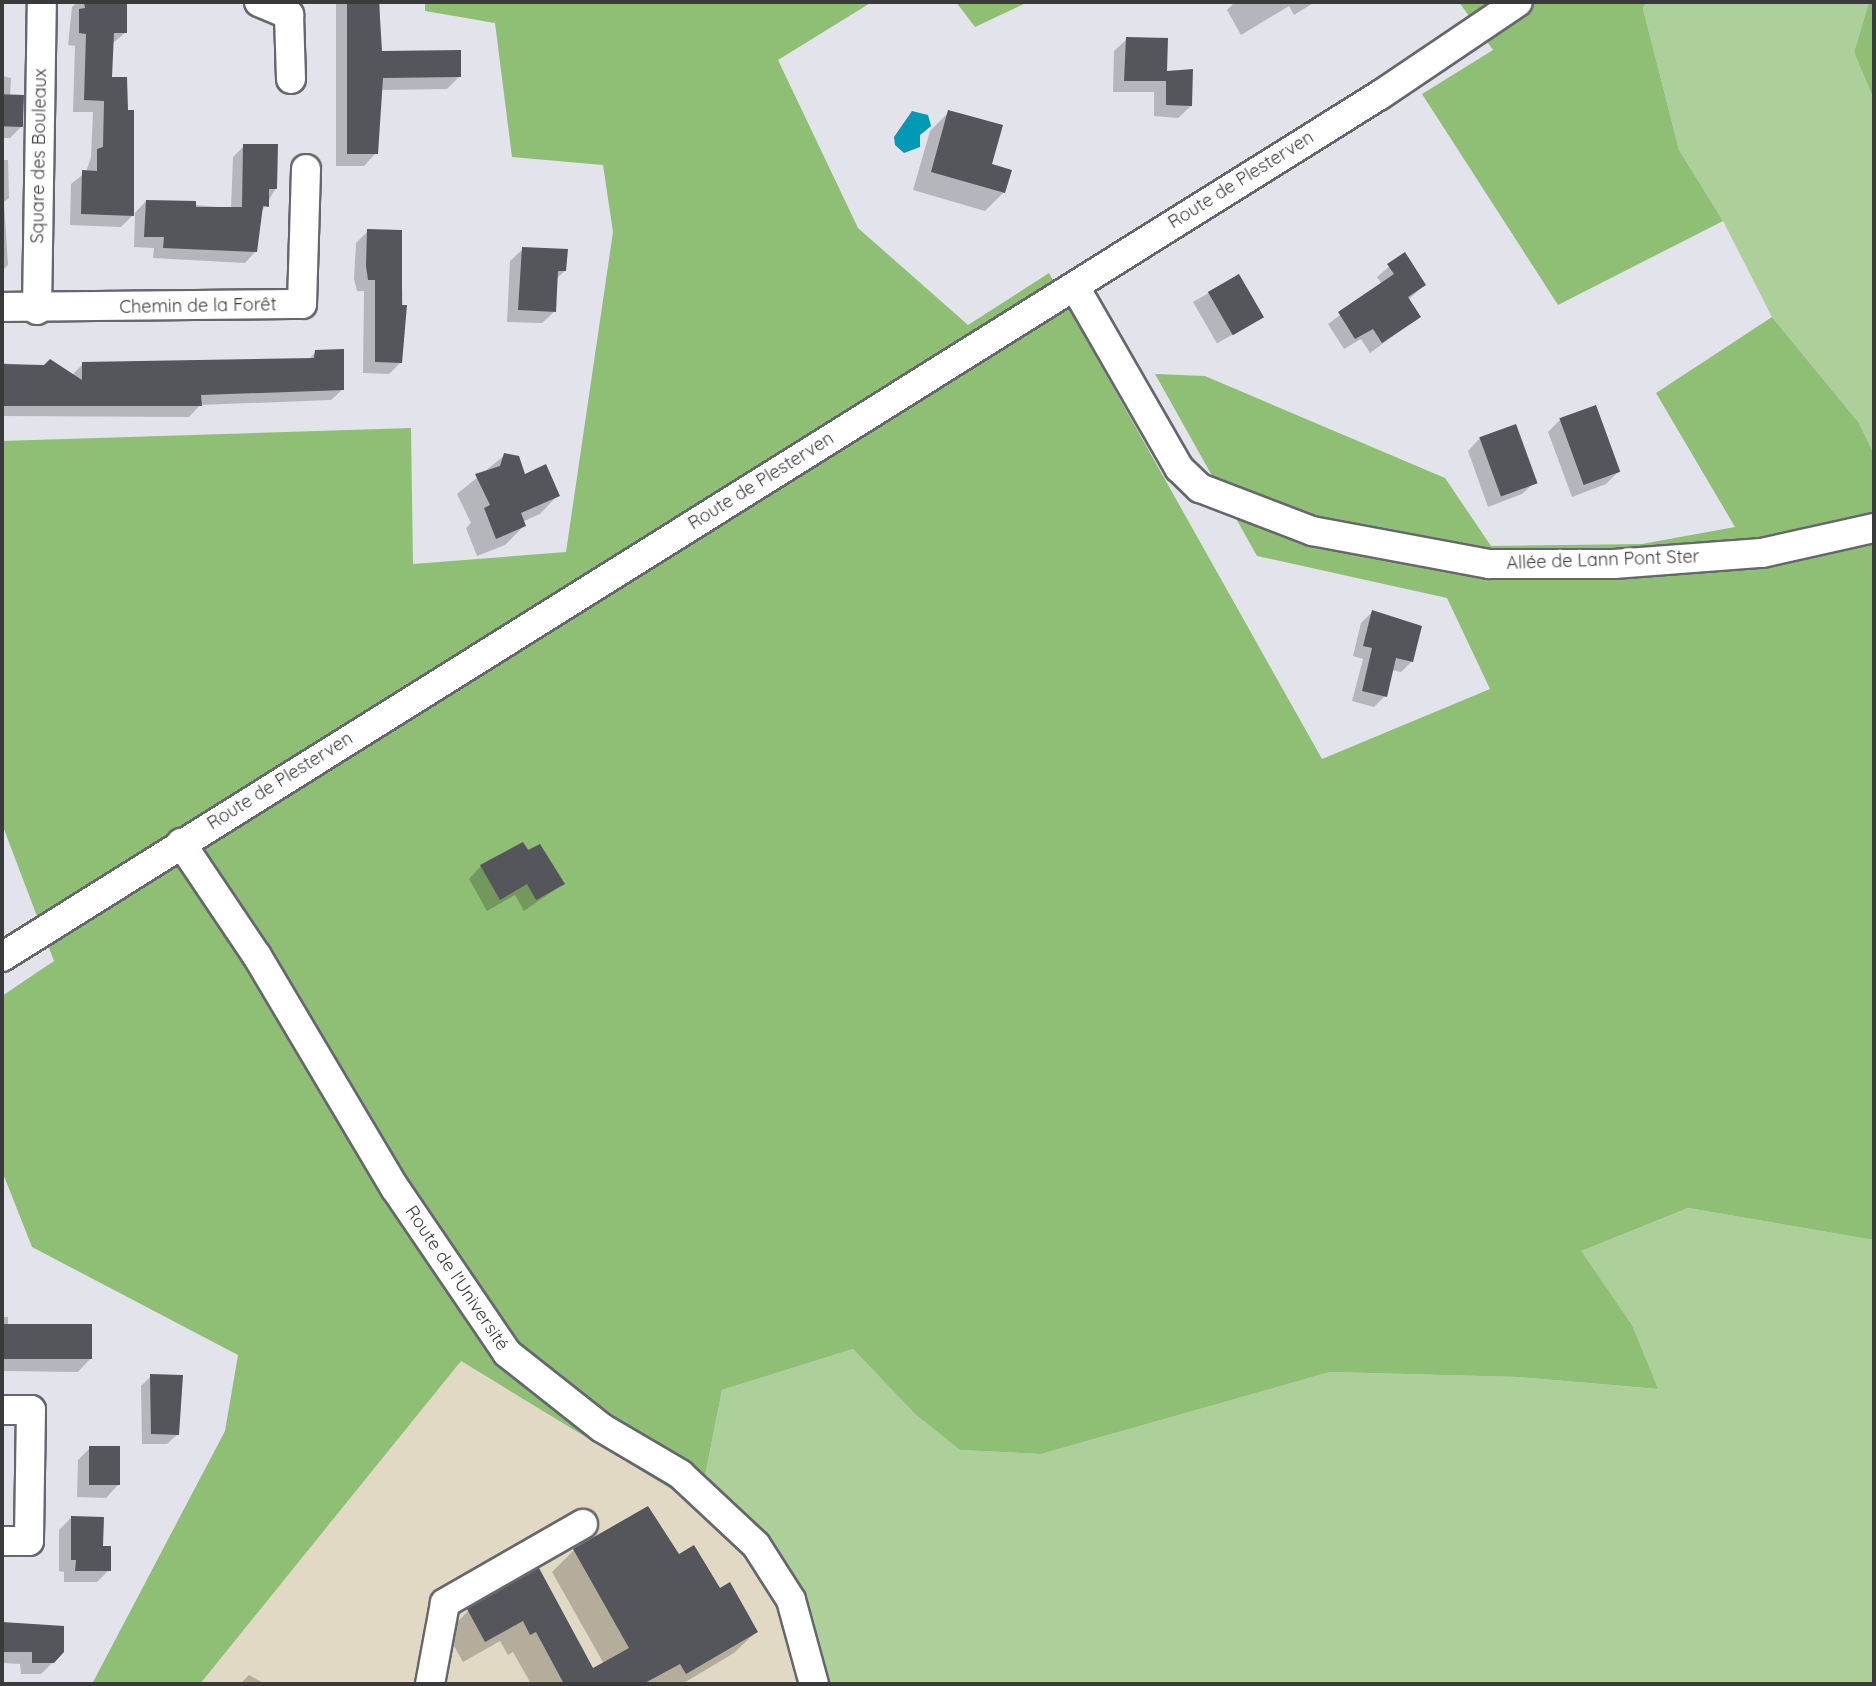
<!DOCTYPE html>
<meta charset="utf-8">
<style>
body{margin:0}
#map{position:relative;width:1876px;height:1686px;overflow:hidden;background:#e3e3eb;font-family:Quicksand,sans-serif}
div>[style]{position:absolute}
.education>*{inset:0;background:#e2d9c4}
.green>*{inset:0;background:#add09b}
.forest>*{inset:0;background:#8fbf75}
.water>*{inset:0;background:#0198b6}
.shadow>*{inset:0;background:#0003;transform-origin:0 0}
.building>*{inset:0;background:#55555c;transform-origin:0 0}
.roads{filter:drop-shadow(2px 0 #66666d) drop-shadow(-2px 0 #66666d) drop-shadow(0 2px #66666d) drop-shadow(0 -2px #66666d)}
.street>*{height:28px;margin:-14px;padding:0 14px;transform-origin:14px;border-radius:14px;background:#fff}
span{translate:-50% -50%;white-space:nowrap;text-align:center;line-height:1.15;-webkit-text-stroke:7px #fff;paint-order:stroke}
.street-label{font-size:18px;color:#3a3a3d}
.frame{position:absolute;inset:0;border:4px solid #3a3a3d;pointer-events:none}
</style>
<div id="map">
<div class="education">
<i style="clip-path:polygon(461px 1361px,699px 1506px,747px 1553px,782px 1609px,800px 1684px,200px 1684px)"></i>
</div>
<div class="green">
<i style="clip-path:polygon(1646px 2px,1869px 2px,1854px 52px,1874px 100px,1874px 454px,1859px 423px,1772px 317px,1723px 221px,1679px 150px,1643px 9px)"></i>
<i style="clip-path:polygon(1688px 1208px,1874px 1240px,1872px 1684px,800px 1684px,782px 1609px,747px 1553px,699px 1506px,722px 1390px,853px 1349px,916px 1415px,960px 1450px,1041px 1454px,1330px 1372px,1518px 1377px,1657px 1389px,1632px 1325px,1580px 1251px)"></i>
</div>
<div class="forest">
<i style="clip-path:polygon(425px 2px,872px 2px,778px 60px,858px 228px,968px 325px,1049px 273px,1322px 759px,1490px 689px,1447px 598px,1257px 556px,1155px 374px,1205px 376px,1445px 478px,1491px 546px,1642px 544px,1735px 527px,1656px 393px,1772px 317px,1859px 423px,1874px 454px,1874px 1240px,1688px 1208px,1581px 1251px,1632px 1325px,1658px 1389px,1518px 1377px,1330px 1372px,1041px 1454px,960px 1450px,916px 1415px,853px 1349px,722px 1390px,699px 1506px,461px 1361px,200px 1684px,92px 1684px,225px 1431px,238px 1355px,32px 1247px,2px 1171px,2px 996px,54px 961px,2px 824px,2px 441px,411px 428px,413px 564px,566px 552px,613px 232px,603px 165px,512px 157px,495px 23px,425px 11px)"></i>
<i style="clip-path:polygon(956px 2px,1028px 2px,975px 27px)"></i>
<i style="clip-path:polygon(1459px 2px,1646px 2px,1643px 9px,1679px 150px,1723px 221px,1558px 305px,1422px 94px,1493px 50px)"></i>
<i style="clip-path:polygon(1869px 2px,1874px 2px,1874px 100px,1854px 52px)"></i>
</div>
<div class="water">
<i style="clip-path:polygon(912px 111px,928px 115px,931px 126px,920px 135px,920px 147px,904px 153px,895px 145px,894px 137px)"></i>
</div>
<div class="shadow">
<i style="clip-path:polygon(78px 2px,112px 2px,126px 32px,112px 44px,110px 79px,133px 215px,146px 201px,231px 208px,233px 157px,244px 146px,276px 188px,261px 213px,256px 251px,245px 263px,153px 258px,154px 248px,134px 247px,135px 213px,121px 227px,70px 225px,71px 184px,86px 172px,91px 157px,93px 112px,73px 112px,75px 46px,68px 45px,72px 7px)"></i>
<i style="clip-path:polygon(331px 2px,380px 2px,380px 53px,460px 76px,447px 89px,380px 90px,376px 153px,364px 166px,336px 166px,336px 4px)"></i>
<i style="clip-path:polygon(1235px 2px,1315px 2px,1294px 15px,1289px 6px,1241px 35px,1227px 10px)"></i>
<i style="clip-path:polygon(1127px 39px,1165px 73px,1191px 106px,1178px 118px,1154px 116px,1154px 92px,1113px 92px,1114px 51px)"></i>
<i style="clip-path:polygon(2px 76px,11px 78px,10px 97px,22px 126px,10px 138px,2px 138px)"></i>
<i style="clip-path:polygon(949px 112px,990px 165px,1004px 192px,985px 211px,913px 190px,930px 131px)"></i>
<i style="clip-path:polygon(2px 160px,8px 160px,9px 198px,4px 202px,8px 265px,2px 271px)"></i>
<i style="clip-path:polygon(368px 231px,400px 232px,404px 341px,401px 362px,389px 374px,363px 373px,364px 291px,357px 291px,354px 279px,356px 243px)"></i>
<i style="clip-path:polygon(523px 249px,565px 271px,556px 279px,555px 311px,542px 323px,507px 322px,510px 261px)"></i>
<i style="clip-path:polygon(1404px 254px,1424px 285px,1408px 300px,1419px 317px,1370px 353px,1361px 339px,1344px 349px,1328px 324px,1382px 284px,1377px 277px)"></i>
<i style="left:1238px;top:276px;width:48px;height:52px;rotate:60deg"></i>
<i style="clip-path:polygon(316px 352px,343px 389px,331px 400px,200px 405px,189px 417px,2px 416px,2px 363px,44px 367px,72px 375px,83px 364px,308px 360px)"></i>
<i style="clip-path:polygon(1560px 420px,1618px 472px,1606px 484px,1572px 497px,1548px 432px)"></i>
<i style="clip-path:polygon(1480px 438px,1535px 482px,1522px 494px,1488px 507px,1468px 451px)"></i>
<i style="clip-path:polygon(505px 455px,524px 476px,558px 495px,540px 514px,522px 522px,524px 526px,505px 545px,477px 556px,466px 528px,471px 523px,457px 494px)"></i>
<i style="clip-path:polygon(1372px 612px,1412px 661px,1401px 672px,1392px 670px,1385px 696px,1374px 707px,1352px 701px,1363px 659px,1353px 656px,1361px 623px)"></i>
<i style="clip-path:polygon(523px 844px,563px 884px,524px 911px,515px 895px,487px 911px,469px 879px,481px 866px)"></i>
<i style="clip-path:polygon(2px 1317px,8px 1317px,8px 1326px,90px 1359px,78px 1372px,2px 1371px)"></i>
<i style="clip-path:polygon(151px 1376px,178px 1434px,167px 1444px,142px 1444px,141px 1386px)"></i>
<i style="clip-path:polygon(90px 1448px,118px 1485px,106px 1498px,77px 1497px,78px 1460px)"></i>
<i style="clip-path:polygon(71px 1518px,101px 1548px,109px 1570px,97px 1582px,64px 1582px,64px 1572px,59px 1571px,59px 1530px)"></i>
<i style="clip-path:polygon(574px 1550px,679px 1557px,720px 1590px,756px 1632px,734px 1653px,682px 1684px,531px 1684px,513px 1652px,508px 1655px,500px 1641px,463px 1662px,447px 1633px,468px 1611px,538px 1571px,592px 1671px,604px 1664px,552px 1572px)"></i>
<i style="clip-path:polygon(2px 1624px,62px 1627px,53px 1662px,41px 1674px,21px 1674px,20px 1664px,2px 1663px)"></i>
<i style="clip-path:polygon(249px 1675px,265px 1684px,240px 1684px)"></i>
</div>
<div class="building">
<i style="clip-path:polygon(84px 2px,127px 2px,127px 33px,114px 33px,112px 77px,127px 77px,128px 110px,134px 110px,134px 216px,81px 214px,82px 170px,97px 171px,97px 149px,103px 147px,104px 101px,84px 100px,86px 34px,79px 33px,79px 9px,85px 8px)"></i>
<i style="clip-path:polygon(347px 2px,379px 2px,382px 51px,461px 50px,461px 77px,383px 78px,378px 154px,347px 154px)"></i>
<i style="clip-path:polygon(1126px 37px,1168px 38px,1167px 71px,1193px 69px,1192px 106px,1166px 105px,1166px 81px,1124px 81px)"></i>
<i style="left:24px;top:95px;width:32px;height:22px;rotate:92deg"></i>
<i style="clip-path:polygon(948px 110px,1003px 125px,992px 164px,1012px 170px,1005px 193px,931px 172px)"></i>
<i style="clip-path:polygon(243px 144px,278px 144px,277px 189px,269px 189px,269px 207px,263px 206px,257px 252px,163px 248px,164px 237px,144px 237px,146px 200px,196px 201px,196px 207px,242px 207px)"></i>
<i style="clip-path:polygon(367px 229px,402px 230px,402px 305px,407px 305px,402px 363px,375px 362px,375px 280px,368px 280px,366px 266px)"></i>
<i style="clip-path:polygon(522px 247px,568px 249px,566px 271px,558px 271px,556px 312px,518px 310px)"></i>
<i style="clip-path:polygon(1405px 252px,1426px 285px,1408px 297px,1421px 317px,1382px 343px,1373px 329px,1355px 339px,1338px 312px,1394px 274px,1387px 264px)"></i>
<i style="left:1239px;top:274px;width:50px;height:36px;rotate:60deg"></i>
<i style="clip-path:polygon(344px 349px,344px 390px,201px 395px,202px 406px,2px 406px,2px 364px,44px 365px,50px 359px,82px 380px,82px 362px,314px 358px,315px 350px)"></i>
<i style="left:1596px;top:405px;width:71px;height:39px;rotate:70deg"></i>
<i style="left:1516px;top:424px;width:63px;height:39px;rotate:70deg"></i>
<i style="clip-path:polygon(504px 453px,519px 456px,525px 474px,546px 464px,560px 496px,521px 513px,526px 526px,496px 539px,484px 508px,490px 505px,475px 474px,500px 466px)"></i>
<i style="clip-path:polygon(1372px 610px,1422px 626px,1413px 662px,1396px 658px,1387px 697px,1362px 691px,1372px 648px,1363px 646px)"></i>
<i style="clip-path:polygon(523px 842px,528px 850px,540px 844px,565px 884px,536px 900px,527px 884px,500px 900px,480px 865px)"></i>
<i style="left:2px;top:1324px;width:90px;height:35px"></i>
<i style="clip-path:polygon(150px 1374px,183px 1375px,179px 1435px,151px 1434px)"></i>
<i style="left:89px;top:1446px;width:31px;height:39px"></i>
<i style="clip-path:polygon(648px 1506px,679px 1554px,694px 1545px,720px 1588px,730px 1582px,758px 1632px,686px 1674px,680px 1664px,643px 1684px,564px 1684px,536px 1632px,530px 1635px,523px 1621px,485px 1642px,467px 1609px,539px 1568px,593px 1668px,629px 1648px,573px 1549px)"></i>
<i style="clip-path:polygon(71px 1516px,104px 1517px,103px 1546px,111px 1546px,111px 1571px,75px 1571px,76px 1560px,71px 1560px)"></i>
<i style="clip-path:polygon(2px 1622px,64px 1626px,64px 1652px,54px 1663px,32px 1663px,32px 1652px,2px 1652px)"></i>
</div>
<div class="roads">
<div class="street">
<i style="left:259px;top:2px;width:33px;rotate:23deg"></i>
<i style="left:289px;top:15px;width:64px;rotate:88.2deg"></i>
<i style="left:1075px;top:287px;width:209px;rotate:60.1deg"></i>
<i style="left:1179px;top:468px;width:29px;rotate:44deg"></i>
<i style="left:1200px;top:488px;width:120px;rotate:21deg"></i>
<i style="left:1312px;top:531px;width:180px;rotate:10.6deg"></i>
<i style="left:1489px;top:564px;width:125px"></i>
<i style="left:1614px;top:564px;width:148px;rotate:-4.3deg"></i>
<i style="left:1762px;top:553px;width:115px;rotate:-12.6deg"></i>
<i style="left:2px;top:307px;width:300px;rotate:-0.6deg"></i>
<i style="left:302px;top:304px;width:135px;rotate:-88.3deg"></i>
<i style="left:37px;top:310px;width:308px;rotate:-89.1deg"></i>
<i style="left:181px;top:843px;width:136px;rotate:56.1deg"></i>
<i style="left:257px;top:956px;width:270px;rotate:59.3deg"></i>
<i style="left:395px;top:1188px;width:199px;rotate:55.8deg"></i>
<i style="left:507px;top:1353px;width:121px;rotate:38.3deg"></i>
<i style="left:602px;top:1428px;width:91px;rotate:30.5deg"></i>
<i style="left:680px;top:1474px;width:104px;rotate:43.1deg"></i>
<i style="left:756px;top:1545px;width:65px;rotate:57.5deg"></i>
<i style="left:791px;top:1600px;width:87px;rotate:74.7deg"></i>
<i style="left:2px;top:957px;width:1625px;rotate:-32.03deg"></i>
<i style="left:1380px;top:95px;width:166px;rotate:-34deg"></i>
<i style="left:2px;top:1410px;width:29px"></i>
<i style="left:31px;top:1410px;width:131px;rotate:90.9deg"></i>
<i style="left:29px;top:1541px;width:27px;rotate:180deg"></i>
<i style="left:430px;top:1684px;width:82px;rotate:-79.5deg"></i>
<i style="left:445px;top:1603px;width:159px;rotate:-29.8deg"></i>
</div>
</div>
<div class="street-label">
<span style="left:39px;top:156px;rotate:-89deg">Square des Bouleaux</span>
<span style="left:1241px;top:180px;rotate:-32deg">Route de Plesterven</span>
<span style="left:198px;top:306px;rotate:-1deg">Chemin de la Forêt</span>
<span style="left:761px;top:481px;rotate:-32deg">Route de Plesterven</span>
<span style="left:1603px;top:560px;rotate:-2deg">Allée de Lann Pont Ster</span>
<span style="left:280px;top:781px;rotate:-32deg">Route de Plesterven</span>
<span style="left:457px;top:1278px;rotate:56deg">Route de l'Université</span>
</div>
<div class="frame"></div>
</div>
